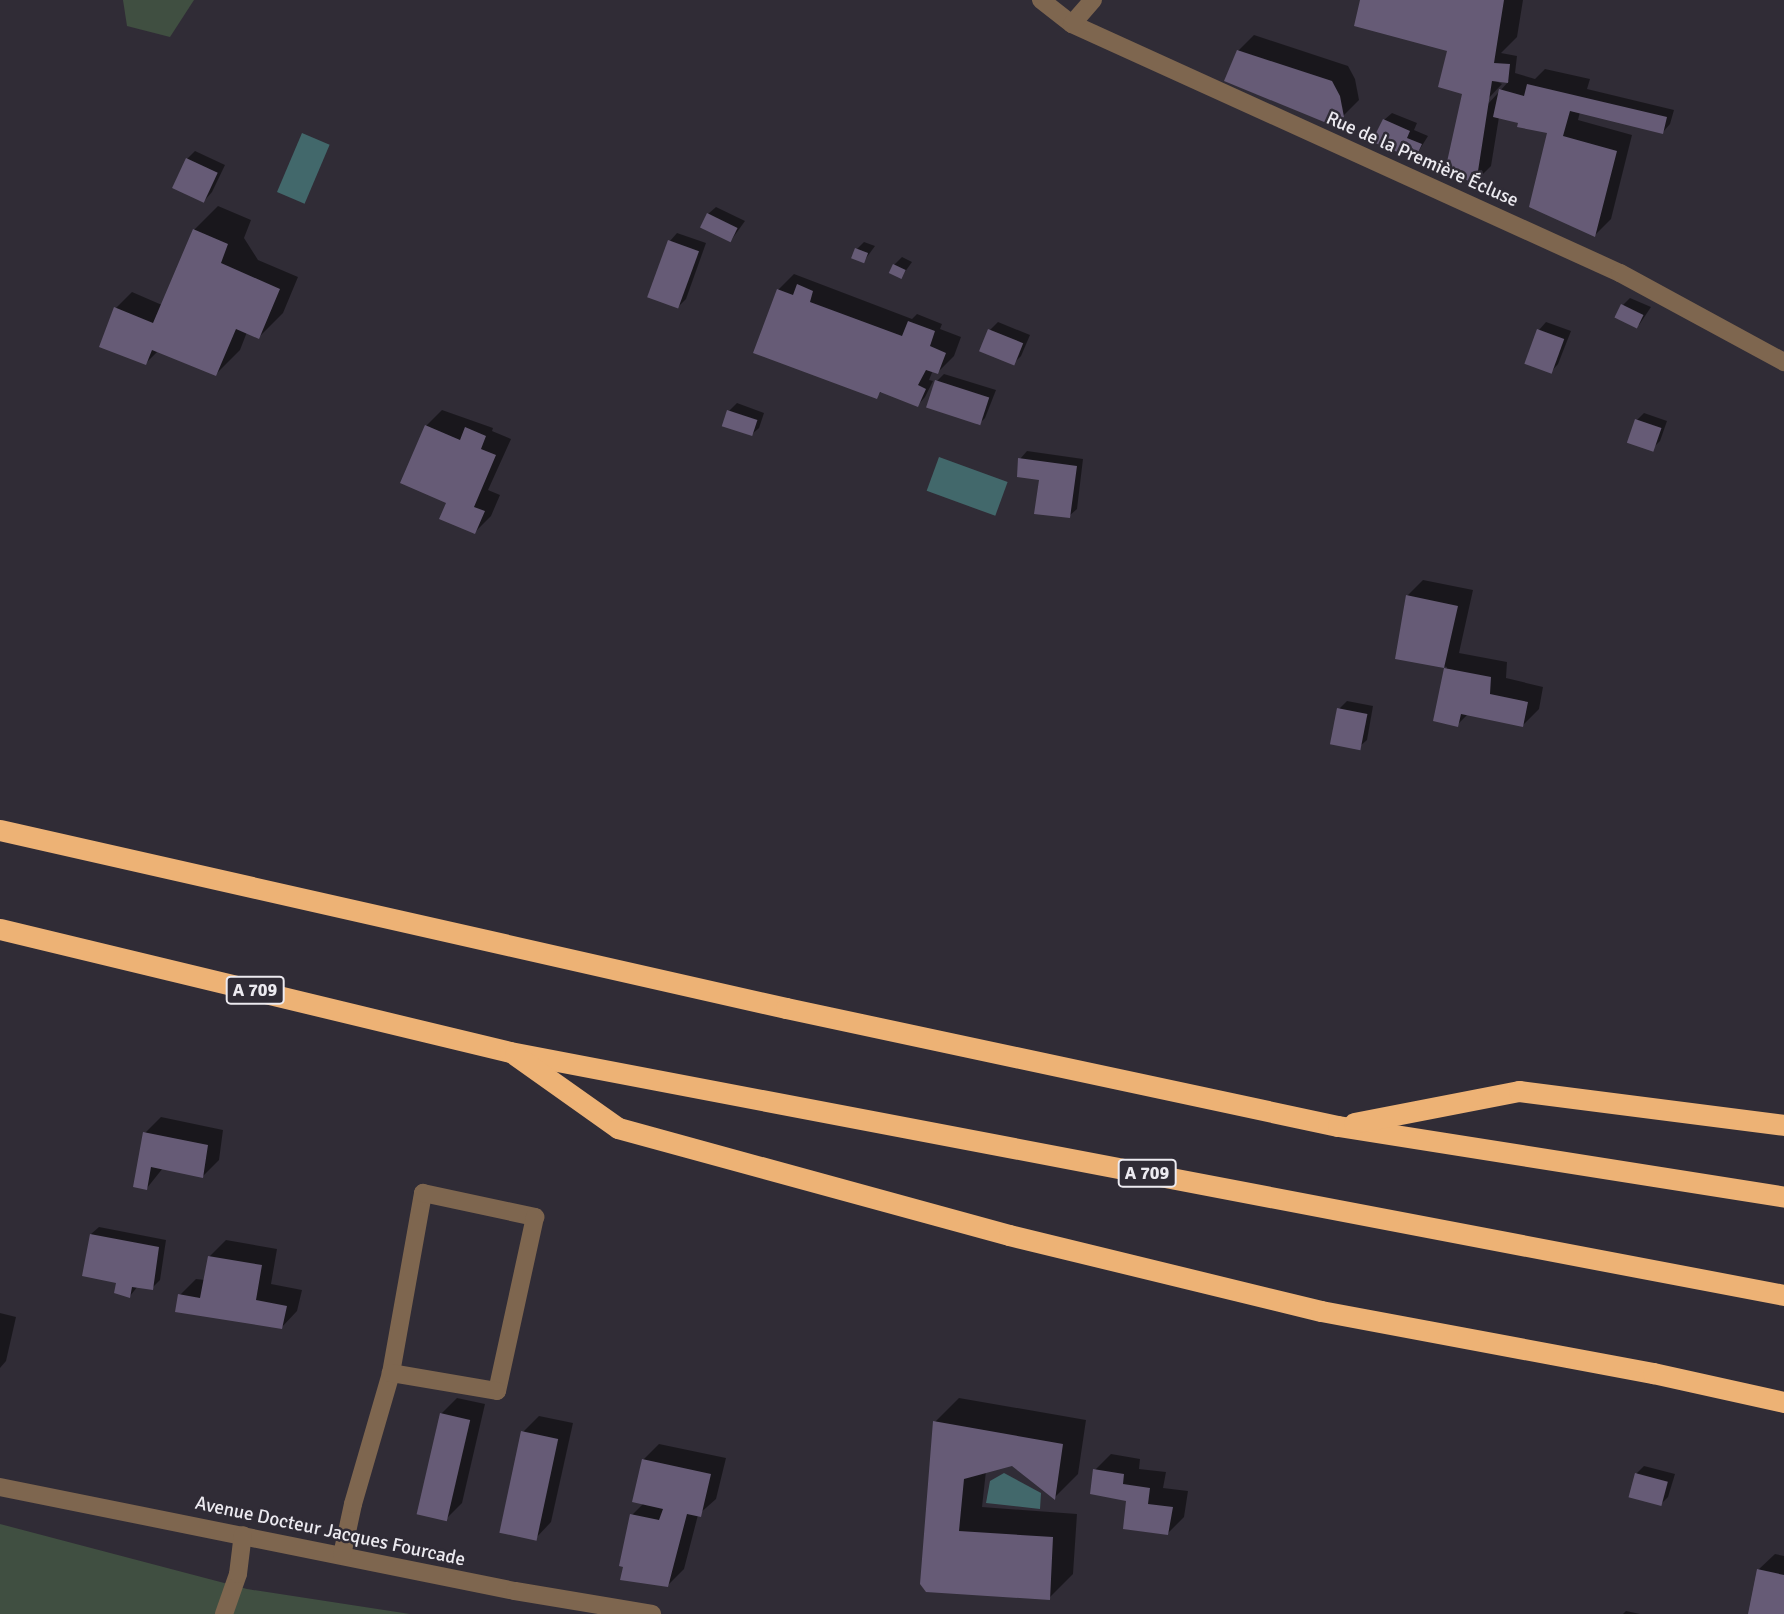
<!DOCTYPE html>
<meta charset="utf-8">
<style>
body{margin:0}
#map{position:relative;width:1784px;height:1614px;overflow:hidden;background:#302c36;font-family:Signika,sans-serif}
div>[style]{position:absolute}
.green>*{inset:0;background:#404f41}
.water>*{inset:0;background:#42686b;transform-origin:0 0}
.shadow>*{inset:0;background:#0007}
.building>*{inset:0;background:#665b76;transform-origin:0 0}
.minor>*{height:18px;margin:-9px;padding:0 9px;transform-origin:9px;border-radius:9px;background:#7e664f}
.highway>*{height:21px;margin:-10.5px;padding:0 10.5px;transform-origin:10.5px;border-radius:10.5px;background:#edb275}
span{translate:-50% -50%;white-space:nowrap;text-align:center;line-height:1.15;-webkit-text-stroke:5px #302c36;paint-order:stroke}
.shield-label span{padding:2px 5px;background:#302c36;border:2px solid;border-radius:5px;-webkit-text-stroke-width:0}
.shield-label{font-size:18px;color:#eceaf0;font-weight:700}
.street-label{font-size:19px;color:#eceaf0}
</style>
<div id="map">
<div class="green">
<i style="clip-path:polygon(123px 0,194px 0,170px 37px,127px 26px)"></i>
<i style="clip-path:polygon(0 1524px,247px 1589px,410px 1614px,0 1614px)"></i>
</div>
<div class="water">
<i style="left:302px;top:133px;width:30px;height:64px;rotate:23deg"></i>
<i style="left:939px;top:457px;width:73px;height:36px;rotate:20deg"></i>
<i style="clip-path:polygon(1004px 1473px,1041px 1493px,1040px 1509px,986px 1503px,990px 1481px)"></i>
</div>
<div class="shadow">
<i style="clip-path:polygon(evenodd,1362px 0,1523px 0,1517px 37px,1501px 53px,1517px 56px,1515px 73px,1535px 79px,1545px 69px,1590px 79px,1587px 89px,1674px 110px,1670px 124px,1663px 132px,1580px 112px,1578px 120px,1632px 135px,1611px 219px,1595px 235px,1549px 132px,1499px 117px,1491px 166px,1475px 182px,1463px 94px,1449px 52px,1362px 0,1494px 80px,1509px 81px,1487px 105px,1487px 100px,1502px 84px,1494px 80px)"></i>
<i style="clip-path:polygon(1254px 35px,1348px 66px,1355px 79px,1359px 100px,1343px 116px,1238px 51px)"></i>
<i style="clip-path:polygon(1392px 113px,1417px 123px,1414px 130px,1428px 136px,1415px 157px,1384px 120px)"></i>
<i style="clip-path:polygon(195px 151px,225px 165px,212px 192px,205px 200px,187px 159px)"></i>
<i style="clip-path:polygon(218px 206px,251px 220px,244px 238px,258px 260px,298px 277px,283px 313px,259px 337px,247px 332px,240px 350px,216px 374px,158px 351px,146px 363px,101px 346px,116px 308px,132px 292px,162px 305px,194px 230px)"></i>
<i style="clip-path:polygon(716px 207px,745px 221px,732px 239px,708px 214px)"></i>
<i style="clip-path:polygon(677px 233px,706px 243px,686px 299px,678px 307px,670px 241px)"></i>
<i style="clip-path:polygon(864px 242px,875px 246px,864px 261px,857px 249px)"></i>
<i style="clip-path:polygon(902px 257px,912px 262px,902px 276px,894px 265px)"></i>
<i style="clip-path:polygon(794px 274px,912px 319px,917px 314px,942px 324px,940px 329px,961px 337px,954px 356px,938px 372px,933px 370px,929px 380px,933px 381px,925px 397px,918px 405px,882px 391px,877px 396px,778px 290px)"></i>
<i style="clip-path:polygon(1630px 298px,1651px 307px,1639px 325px,1623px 305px)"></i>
<i style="clip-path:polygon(998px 322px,1030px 335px,1021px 356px,1013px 364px,981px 350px,990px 330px)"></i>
<i style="clip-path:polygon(1546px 322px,1571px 331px,1558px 364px,1551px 372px,1539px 330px)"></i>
<i style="clip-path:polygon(944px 374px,996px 390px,985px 418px,978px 425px,937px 381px)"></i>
<i style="clip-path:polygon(737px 403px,764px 413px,759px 428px,751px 435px,729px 411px)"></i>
<i style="clip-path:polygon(442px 410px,493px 428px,492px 431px,511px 439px,488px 490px,500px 495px,491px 516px,475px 532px,449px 502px,426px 426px)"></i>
<i style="clip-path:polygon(1644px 413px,1667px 421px,1660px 441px,1652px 449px,1637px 420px)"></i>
<i style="clip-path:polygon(1027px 451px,1083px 459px,1077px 509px,1069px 516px,1040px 479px,1020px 459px)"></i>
<i style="clip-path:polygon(1423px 580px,1473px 590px,1459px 653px,1507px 662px,1506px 678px,1543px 687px,1539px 709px,1523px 725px,1468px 714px,1457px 725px,1435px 720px,1447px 667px,1397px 657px,1407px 596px)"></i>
<i style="clip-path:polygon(1347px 701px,1373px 706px,1367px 740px,1359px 747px,1339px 709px)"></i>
<i style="clip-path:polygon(161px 1117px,223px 1130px,219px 1160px,203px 1176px,163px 1168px,147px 1188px,145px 1133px)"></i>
<i style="clip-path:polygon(99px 1227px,166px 1240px,160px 1280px,152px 1288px,138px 1286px,130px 1296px,118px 1281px,91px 1234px)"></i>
<i style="clip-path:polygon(226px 1240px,277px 1249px,271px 1284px,302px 1290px,297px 1311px,281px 1328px,180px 1295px,196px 1279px,205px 1280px,210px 1256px)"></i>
<i style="clip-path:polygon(0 1313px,16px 1317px,6px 1361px,0 1368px)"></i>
<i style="clip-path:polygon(457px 1398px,485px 1404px,462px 1503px,446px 1519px,441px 1414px)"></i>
<i style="clip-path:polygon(959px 1398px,1086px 1420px,1078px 1474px,1054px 1498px,1013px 1464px,986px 1471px,982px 1507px,1077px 1514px,1073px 1574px,1049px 1598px,927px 1591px,935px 1422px)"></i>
<i style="clip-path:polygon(539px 1416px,573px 1423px,551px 1522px,535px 1539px,523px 1432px)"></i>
<i style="clip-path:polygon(659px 1444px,726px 1458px,716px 1499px,698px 1515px,684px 1569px,668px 1585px,632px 1515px,644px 1503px,643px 1460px)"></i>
<i style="clip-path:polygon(1111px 1454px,1140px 1459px,1139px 1469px,1166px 1472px,1163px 1488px,1188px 1491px,1184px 1517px,1168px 1533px,1095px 1470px)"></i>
<i style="clip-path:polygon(1644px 1466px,1675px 1474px,1668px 1497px,1660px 1505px,1631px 1496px,1637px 1473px)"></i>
<i style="clip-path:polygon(1775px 1554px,1784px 1556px,1784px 1614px,1750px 1614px,1758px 1570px)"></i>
<i style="clip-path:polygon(1626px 1611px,1640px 1614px,1623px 1614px)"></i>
</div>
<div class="building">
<i style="clip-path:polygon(1360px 0,1504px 0,1494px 63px,1510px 64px,1508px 83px,1492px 81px,1476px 184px,1445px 171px,1462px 94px,1438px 87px,1447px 51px,1354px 26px)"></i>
<i style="clip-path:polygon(1237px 50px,1332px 81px,1340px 96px,1344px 117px,1329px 124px,1224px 81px)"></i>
<i style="clip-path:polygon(1527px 84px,1667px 117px,1663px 134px,1570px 111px,1563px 136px,1617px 151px,1595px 237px,1529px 207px,1547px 133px,1517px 127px,1518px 123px,1493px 117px,1499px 89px,1524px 96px)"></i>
<i style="clip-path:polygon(1383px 119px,1410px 131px,1407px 138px,1422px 144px,1415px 159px,1375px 143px,1375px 135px)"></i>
<i style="left:186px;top:158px;width:35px;height:33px;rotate:25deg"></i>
<i style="left:707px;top:213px;width:34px;height:16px;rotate:26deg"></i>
<i style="clip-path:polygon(193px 229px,228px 244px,221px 263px,280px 289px,259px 339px,236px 329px,216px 376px,152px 350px,146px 365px,99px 347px,114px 307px,153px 323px)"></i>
<i style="left:668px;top:240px;width:33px;height:61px;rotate:20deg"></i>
<i style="left:855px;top:248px;width:14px;height:11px;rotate:21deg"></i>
<i style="left:893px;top:264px;width:14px;height:10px;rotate:25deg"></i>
<i style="clip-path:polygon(797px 284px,813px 291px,810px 302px,902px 336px,908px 321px,935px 331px,930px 346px,946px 353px,938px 374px,926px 370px,918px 385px,926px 389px,918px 407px,880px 392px,877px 399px,753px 353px,777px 289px,793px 295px)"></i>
<i style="left:1621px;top:304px;width:25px;height:15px;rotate:26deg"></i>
<i style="left:988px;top:329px;width:38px;height:24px;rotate:22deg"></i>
<i style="left:1537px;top:329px;width:29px;height:37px;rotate:20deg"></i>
<i style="left:935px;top:380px;width:57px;height:29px;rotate:18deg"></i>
<i style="left:727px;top:410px;width:32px;height:17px;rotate:18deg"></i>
<i style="left:1635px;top:419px;width:28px;height:25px;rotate:19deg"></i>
<i style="clip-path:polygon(425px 425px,460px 440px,465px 427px,486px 436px,481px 449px,496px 455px,474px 507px,485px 511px,475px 534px,439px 519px,446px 503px,400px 483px)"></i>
<i style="clip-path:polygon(1018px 458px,1077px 466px,1070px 518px,1034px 514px,1039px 480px,1017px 477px)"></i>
<i style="clip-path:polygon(1406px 595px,1458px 606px,1444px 668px,1491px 677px,1490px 694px,1528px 702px,1523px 727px,1461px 714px,1458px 727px,1433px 721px,1444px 668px,1395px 659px)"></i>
<i style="left:1337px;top:708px;width:31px;height:37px;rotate:11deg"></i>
<i style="clip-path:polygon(143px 1132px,208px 1145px,203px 1178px,151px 1167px,147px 1190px,133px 1187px)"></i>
<i style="clip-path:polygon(90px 1234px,159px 1247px,153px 1290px,132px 1287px,130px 1298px,114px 1293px,116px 1283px,82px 1276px)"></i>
<i style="clip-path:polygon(208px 1256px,262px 1265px,256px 1300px,287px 1306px,282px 1329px,175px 1312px,178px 1294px,200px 1298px)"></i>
<i style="left:440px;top:1413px;width:31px;height:104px;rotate:13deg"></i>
<i style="clip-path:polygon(933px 1421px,1063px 1444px,1055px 1500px,1012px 1466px,964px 1479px,959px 1531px,1053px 1537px,1050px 1600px,926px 1592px,920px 1584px)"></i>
<i style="left:521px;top:1431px;width:38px;height:104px;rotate:12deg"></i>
<i style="clip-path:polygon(642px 1459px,711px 1474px,701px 1517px,687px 1514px,668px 1587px,620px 1580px,623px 1567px,619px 1566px,630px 1514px,659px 1520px,663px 1509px,632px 1502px)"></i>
<i style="clip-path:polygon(1093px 1469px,1124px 1474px,1123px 1484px,1150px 1488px,1148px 1504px,1173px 1507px,1168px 1535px,1123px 1529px,1126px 1501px,1090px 1494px)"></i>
<i style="left:1635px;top:1473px;width:34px;height:25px;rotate:15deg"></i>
<i style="clip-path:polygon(1757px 1569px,1784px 1575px,1784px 1614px,1748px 1614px)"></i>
</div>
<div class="minor">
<i style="left:1041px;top:0;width:39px;rotate:38deg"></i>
<i style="left:1072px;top:24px;width:602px;rotate:24.44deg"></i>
<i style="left:1620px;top:273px;width:187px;rotate:28.5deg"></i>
<i style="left:1072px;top:24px;width:32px;rotate:-49deg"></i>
<i style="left:0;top:1487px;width:525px;rotate:11.42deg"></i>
<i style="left:515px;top:1591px;width:139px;rotate:9.5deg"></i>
<i style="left:342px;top:1555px;width:52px;rotate:-77.8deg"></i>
<i style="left:353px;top:1504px;width:136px;rotate:-73.8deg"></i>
<i style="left:391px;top:1373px;width:183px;rotate:-79.9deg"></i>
<i style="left:423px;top:1193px;width:115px;rotate:12.1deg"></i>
<i style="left:535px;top:1217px;width:178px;rotate:102.3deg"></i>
<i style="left:497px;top:1391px;width:108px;rotate:-170.4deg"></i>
<i style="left:224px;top:1614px;width:42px;rotate:-70.7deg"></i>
<i style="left:238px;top:1574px;width:39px;rotate:-83deg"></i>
</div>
<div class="highway">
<i style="left:0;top:830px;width:806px;rotate:12.76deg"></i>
<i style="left:786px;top:1008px;width:564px;rotate:12.07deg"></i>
<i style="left:1338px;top:1126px;width:452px;rotate:9deg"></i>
<i style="left:0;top:929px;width:525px;rotate:13.56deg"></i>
<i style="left:510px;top:1052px;width:1297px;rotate:10.8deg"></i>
<i style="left:515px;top:1055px;width:126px;rotate:35.3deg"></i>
<i style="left:618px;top:1128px;width:405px;rotate:15.3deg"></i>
<i style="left:1009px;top:1235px;width:321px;rotate:13.7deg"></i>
<i style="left:1321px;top:1311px;width:338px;rotate:10.6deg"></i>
<i style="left:1653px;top:1373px;width:134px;rotate:12.5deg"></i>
<i style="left:1354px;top:1123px;width:168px;rotate:-11deg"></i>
<i style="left:1519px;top:1091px;width:267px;rotate:7.3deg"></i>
</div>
<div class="shield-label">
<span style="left:255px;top:990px">A 709</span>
<span style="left:1147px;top:1173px">A 709</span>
</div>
<div class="street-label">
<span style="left:1422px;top:160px;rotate:24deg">Rue de la Première Écluse</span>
<span style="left:330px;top:1532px;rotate:12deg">Avenue Docteur Jacques Fourcade</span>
</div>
</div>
